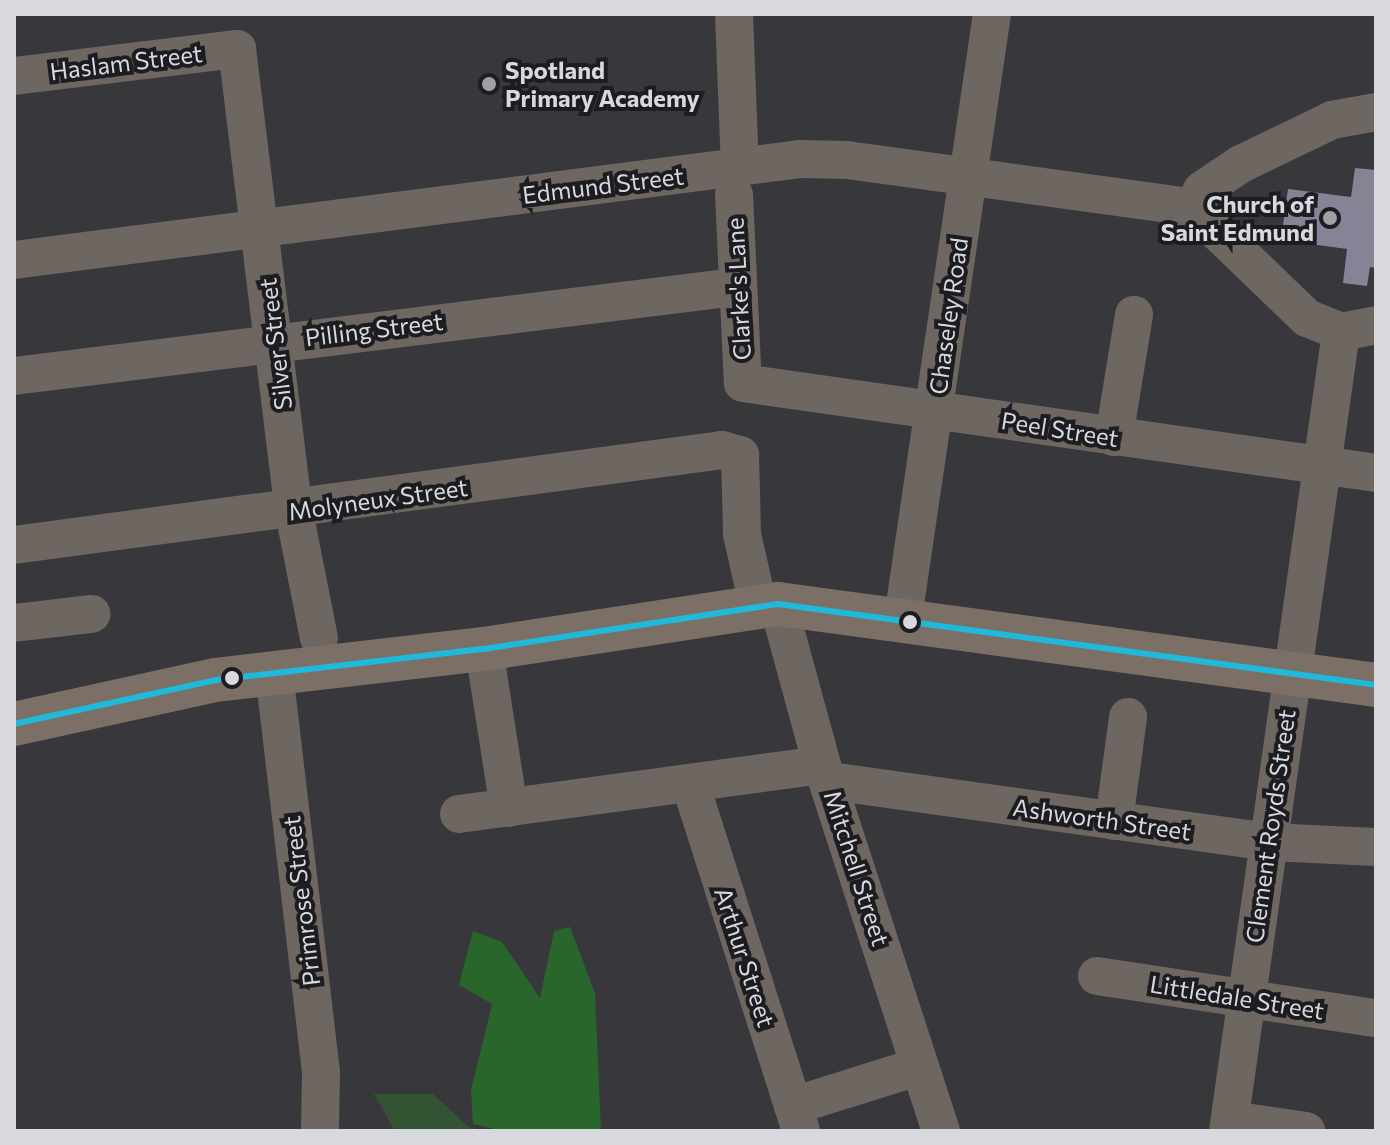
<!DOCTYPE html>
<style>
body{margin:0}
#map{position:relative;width:1390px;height:1145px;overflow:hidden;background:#37373c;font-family:Commissioner,sans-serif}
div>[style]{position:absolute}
.green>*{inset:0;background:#335432}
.forest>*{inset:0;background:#28662b}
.building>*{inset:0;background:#858396}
.minor>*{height:38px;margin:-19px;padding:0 19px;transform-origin:19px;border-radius:19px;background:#6e6660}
.major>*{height:44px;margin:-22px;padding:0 22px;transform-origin:22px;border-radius:22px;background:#7c6f65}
.bus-1>*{height:6px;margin:-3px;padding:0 3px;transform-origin:3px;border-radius:3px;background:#20b9da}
.dots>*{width:22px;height:22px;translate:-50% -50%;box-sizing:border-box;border:4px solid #1c1c21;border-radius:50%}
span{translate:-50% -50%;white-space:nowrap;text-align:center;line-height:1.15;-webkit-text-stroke:8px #1c1c21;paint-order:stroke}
.street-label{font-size:24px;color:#d8d8df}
.poi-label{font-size:24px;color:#d8d8df;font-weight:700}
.left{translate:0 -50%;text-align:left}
.right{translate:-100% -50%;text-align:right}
.frame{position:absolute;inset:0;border:16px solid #d8d8df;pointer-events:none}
</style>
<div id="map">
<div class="green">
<i style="clip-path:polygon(374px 1094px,433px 1094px,469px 1127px,486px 1131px,395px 1131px)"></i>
</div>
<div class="forest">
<i style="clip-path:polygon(570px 927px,595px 993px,601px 1131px,503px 1131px,473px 1124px,471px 1090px,492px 1004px,459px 985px,473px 931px,502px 942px,540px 998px,554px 931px)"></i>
</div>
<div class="building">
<i style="clip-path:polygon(1355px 168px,1376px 170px,1376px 268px,1370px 267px,1367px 286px,1343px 283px,1347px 249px,1281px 240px,1288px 189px,1351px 197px)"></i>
</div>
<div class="minor">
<i style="left:734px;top:14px;width:153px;rotate:87.8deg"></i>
<i style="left:14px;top:76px;width:225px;rotate:-6.9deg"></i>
<i style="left:237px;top:49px;width:466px;rotate:83deg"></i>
<i style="left:294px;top:512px;width:128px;rotate:78.8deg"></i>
<i style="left:734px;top:195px;width:188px;rotate:87.3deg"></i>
<i style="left:743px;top:383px;width:639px;rotate:8.09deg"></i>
<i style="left:1192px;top:210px;width:22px;rotate:-63deg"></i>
<i style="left:1202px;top:190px;width:47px;rotate:-33.7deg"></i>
<i style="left:1241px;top:164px;width:101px;rotate:-25.8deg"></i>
<i style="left:1332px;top:120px;width:45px;rotate:-10.3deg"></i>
<i style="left:14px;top:260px;width:792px;rotate:-7.32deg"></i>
<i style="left:800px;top:159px;width:47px;rotate:1.2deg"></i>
<i style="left:847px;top:160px;width:337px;rotate:7.8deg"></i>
<i style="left:1181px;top:206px;width:21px;rotate:25deg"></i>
<i style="left:1200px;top:215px;width:149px;rotate:43.9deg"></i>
<i style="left:1307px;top:318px;width:37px;rotate:22deg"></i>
<i style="left:1341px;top:332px;width:36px;rotate:-11deg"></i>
<i style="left:14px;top:376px;width:726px;rotate:-7.04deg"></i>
<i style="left:1114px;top:437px;width:124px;rotate:-80.7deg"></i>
<i style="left:14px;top:545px;width:714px;rotate:-7.64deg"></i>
<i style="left:722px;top:450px;width:19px;rotate:16deg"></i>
<i style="left:740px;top:455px;width:79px;rotate:88.5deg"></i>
<i style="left:742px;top:534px;width:73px;rotate:77.3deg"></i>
<i style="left:778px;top:604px;width:167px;rotate:74.7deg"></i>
<i style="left:822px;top:765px;width:385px;rotate:72deg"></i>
<i style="left:903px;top:618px;width:611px;rotate:-81.62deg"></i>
<i style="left:14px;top:623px;width:78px;rotate:-6.7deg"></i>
<i style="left:484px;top:649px;width:161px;rotate:81.1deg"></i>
<i style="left:274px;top:672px;width:403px;rotate:83.3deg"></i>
<i style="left:321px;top:1072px;width:59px;rotate:91deg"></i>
<i style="left:830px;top:781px;width:442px;rotate:7.9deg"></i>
<i style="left:1268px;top:842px;width:108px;rotate:2.7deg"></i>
<i style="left:690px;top:783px;width:365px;rotate:72.3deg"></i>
<i style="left:459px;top:814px;width:366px;rotate:-7.7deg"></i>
<i style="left:1114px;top:821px;width:105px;rotate:-82.3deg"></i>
<i style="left:1097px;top:976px;width:282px;rotate:8.6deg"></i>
<i style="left:793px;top:1106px;width:133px;rotate:-17.5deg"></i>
<i style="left:1230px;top:1120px;width:77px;rotate:8.2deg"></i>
<i style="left:1228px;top:1131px;width:807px;rotate:-81.95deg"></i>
</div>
<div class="major">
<i style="left:14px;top:724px;width:206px;rotate:-12.3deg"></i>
<i style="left:215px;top:680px;width:271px;rotate:-6.6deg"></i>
<i style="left:484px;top:649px;width:297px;rotate:-8.7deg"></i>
<i style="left:778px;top:604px;width:603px;rotate:7.71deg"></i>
</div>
<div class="bus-1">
<i style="left:14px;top:724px;width:206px;rotate:-12.3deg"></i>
<i style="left:215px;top:680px;width:271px;rotate:-6.6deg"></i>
<i style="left:484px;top:649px;width:297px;rotate:-8.7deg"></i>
<i style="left:778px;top:604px;width:603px;rotate:7.71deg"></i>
</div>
<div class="dots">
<i style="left:489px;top:84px;background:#a0a0a6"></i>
<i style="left:1330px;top:218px;background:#a0a0a6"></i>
<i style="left:910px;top:622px;background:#d8d8df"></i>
<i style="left:232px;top:678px;background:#d8d8df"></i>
</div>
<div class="street-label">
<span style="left:126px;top:62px;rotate:-7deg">Haslam Street</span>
<span style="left:603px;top:185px;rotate:-7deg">Edmund Street</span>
<span style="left:738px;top:289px;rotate:-93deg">Clarke's Lane</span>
<span style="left:948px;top:316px;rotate:-82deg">Chaseley Road</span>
<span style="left:374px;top:329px;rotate:-7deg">Pilling Street</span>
<span style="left:275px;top:344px;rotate:-97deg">Silver Street</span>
<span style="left:1060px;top:429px;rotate:9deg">Peel Street</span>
<span style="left:378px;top:499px;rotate:-8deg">Molyneux Street</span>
<span style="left:1102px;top:819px;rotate:8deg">Ashworth Street</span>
<span style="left:1270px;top:826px;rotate:-82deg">Clement Royds Street</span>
<span style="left:857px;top:868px;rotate:72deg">Mitchell Street</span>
<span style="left:301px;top:901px;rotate:-97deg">Primrose Street</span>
<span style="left:745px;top:957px;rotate:72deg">Arthur Street</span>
<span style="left:1237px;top:997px;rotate:9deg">Littledale Street</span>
</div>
<div class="poi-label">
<span class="left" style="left:505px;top:84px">Spotland<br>Primary Academy</span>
<span class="right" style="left:1314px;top:218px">Church of<br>Saint Edmund</span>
</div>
<div class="frame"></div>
</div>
